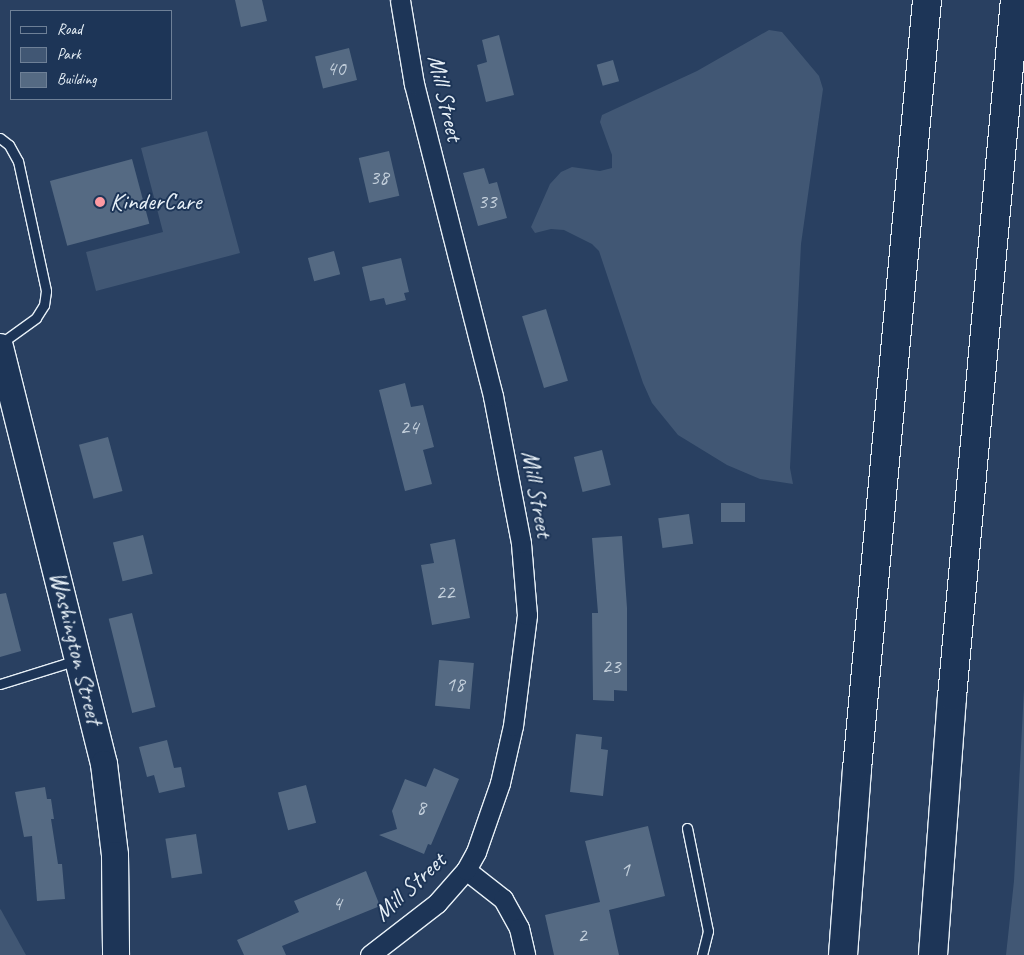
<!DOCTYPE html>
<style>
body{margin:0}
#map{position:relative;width:1024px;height:955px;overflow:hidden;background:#294061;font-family:Caveat,sans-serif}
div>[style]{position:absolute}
.green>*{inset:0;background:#415774}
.building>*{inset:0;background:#556a83;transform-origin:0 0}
.roads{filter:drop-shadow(1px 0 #e8f1f8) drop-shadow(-1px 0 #e8f1f8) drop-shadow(0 1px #e8f1f8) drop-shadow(0 -1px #e8f1f8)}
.lane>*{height:9px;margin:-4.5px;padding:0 4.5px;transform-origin:4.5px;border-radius:4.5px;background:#1d3557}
.street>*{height:19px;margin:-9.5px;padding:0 9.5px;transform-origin:9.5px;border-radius:9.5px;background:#1d3557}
.secondary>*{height:26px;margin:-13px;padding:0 13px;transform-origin:13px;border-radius:13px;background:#1d3557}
.highway>*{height:28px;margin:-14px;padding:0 14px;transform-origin:14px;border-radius:14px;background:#1d3557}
.dots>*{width:14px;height:14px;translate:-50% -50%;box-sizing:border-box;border:2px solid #1d3557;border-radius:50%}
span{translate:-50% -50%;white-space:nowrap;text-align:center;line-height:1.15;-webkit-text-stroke:4px #1d3557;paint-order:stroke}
.number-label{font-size:21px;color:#c3cfdb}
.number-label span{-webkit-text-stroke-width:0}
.street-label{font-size:24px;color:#e8f1f8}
.poi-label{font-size:24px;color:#e8f1f8}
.left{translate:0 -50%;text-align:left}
.legend{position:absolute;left:10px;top:10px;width:162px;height:90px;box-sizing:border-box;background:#1d3557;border:1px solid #6e8097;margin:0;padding:6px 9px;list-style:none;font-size:15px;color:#e8f1f8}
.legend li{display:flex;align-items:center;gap:10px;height:25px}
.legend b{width:25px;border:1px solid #6e8097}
</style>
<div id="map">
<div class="green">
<i style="clip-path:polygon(769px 30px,782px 32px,819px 76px,823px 89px,801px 244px,790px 468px,793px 484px,760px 479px,727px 465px,678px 435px,652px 403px,643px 383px,599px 251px,592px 244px,564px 230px,551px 229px,535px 233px,531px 227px,550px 184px,561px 172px,572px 167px,600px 171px,612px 168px,612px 155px,600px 122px,602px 115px,697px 71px)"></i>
<i style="clip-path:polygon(207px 131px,240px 253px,96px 291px,86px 252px,163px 232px,141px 148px)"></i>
<i style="clip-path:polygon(1024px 689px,1024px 955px,1006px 955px,1014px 881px)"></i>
<i style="clip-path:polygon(0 909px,1px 910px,26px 955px,0 955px)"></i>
</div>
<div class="building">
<i style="clip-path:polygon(235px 0,262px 0,267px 21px,241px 27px)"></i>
<i style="clip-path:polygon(499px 35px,514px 95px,486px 102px,477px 65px,487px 62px,482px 40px)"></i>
<i style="left:349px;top:48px;width:33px;height:35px;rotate:76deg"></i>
<i style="left:613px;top:60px;width:22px;height:17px;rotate:74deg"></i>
<i style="left:389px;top:151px;width:46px;height:31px;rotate:77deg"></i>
<i style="left:132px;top:159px;width:67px;height:85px;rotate:75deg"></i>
<i style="clip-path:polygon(484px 168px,489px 184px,497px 182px,507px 218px,478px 226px,463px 173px)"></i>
<i style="left:334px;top:251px;width:24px;height:27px;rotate:75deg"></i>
<i style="clip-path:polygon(401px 258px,409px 292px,404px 293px,406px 300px,386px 305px,384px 298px,370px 301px,362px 267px)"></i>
<i style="left:546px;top:309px;width:75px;height:25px;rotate:73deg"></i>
<i style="clip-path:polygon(405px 383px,411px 407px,423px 405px,434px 447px,423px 450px,432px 484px,405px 491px,379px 390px)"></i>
<i style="left:108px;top:437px;width:56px;height:30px;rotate:75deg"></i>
<i style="left:602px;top:450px;width:36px;height:29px;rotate:76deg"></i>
<i style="left:721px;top:503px;width:24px;height:19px"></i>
<i style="left:689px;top:514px;width:30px;height:31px;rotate:82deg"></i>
<i style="left:143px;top:535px;width:40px;height:31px;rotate:76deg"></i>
<i style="clip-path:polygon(622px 536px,627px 608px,627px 691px,614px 690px,614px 701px,593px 700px,592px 613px,598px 613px,592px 538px)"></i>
<i style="clip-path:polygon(455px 539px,470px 618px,432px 625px,421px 565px,434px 563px,430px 544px)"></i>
<i style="clip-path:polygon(6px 593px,21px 651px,0 657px,0 594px)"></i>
<i style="left:132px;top:613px;width:97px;height:24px;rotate:76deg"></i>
<i style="left:439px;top:660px;width:35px;height:46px;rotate:5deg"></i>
<i style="clip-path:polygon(576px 734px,602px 737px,601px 749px,608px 750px,603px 796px,570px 792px)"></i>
<i style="clip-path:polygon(167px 740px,174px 768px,181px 767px,185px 787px,159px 793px,154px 775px,147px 777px,139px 747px)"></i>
<i style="clip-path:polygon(434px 768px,459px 779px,431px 845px,428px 844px,424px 854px,379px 835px,397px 829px,392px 811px,405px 779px,426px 787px)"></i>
<i style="left:306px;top:785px;width:39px;height:29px;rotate:75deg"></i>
<i style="clip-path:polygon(45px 787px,47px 799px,51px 799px,54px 819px,51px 819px,58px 864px,62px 864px,65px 899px,37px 901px,32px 836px,24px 837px,15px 792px)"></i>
<i style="clip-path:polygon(648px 826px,665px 896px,609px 910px,619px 955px,554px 955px,545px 915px,600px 902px,585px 841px)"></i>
<i style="left:196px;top:834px;width:40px;height:31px;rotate:81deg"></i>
<i style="clip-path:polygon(366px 871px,380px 906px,282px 946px,286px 955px,244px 955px,237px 940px,299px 912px,294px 901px)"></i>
</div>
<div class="roads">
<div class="lane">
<i style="left:0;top:138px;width:11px;rotate:38deg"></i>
<i style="left:9px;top:145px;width:18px;rotate:61deg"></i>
<i style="left:18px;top:161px;width:133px;rotate:77.8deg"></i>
<i style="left:46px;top:291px;width:14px;rotate:98deg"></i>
<i style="left:44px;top:305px;width:15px;rotate:122deg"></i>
<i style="left:36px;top:318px;width:44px;rotate:144.2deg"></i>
<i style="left:0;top:684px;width:81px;rotate:-17.3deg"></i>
<i style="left:687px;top:828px;width:105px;rotate:78.5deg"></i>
<i style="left:708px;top:931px;width:25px;rotate:104deg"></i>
</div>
<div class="street">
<i style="left:466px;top:870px;width:47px;rotate:38.1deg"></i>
<i style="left:503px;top:899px;width:33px;rotate:61deg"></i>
<i style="left:519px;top:928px;width:28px;rotate:77deg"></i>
<i style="left:370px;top:955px;width:85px;rotate:-37.8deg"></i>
<i style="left:437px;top:903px;width:44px;rotate:-48.7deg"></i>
<i style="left:466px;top:870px;width:21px;rotate:-61deg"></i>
<i style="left:476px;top:852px;width:73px;rotate:-70.8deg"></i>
<i style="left:500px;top:783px;width:58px;rotate:-77.2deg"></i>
<i style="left:513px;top:726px;width:112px;rotate:-82.8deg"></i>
<i style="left:527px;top:615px;width:72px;rotate:-94.8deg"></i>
<i style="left:521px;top:543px;width:150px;rotate:-100.8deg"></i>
<i style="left:493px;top:396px;width:322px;rotate:-104.2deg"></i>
<i style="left:414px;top:84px;width:85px;rotate:-99.5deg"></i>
</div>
<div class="secondary">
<i style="left:0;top:347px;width:430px;rotate:76deg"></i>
<i style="left:104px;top:764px;width:92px;rotate:83.1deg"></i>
<i style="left:115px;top:855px;width:100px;rotate:89.4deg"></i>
</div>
<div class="highway">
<i style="left:843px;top:955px;width:187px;rotate:-85.7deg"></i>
<i style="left:857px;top:769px;width:772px;rotate:-84.8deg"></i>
<i style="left:933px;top:955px;width:259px;rotate:-85.8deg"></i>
<i style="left:952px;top:697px;width:700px;rotate:-84.84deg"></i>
</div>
</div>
<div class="dots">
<i style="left:100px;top:202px;background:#ff9aa2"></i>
</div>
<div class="number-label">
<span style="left:336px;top:68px">40</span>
<span style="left:379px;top:177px">38</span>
<span style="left:487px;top:201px">33</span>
<span style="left:409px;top:427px">24</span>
<span style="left:445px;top:592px">22</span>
<span style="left:611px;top:666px">23</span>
<span style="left:455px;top:684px">18</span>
<span style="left:421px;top:807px">8</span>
<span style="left:625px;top:869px">1</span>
<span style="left:337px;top:903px">4</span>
<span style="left:582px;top:935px">2</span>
</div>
<div class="street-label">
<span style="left:445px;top:98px;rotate:77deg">Mill Street</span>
<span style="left:537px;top:494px;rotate:80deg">Mill Street</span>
<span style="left:76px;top:648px;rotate:76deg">Washington Street</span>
<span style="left:410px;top:887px;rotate:-43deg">Mill Street</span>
</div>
<div class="poi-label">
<span class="left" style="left:110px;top:202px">KinderCare</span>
</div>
<ul class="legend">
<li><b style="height:6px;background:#1d3557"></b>Road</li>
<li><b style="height:14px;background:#415774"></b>Park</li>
<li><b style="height:14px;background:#556a83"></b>Building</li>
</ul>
</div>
